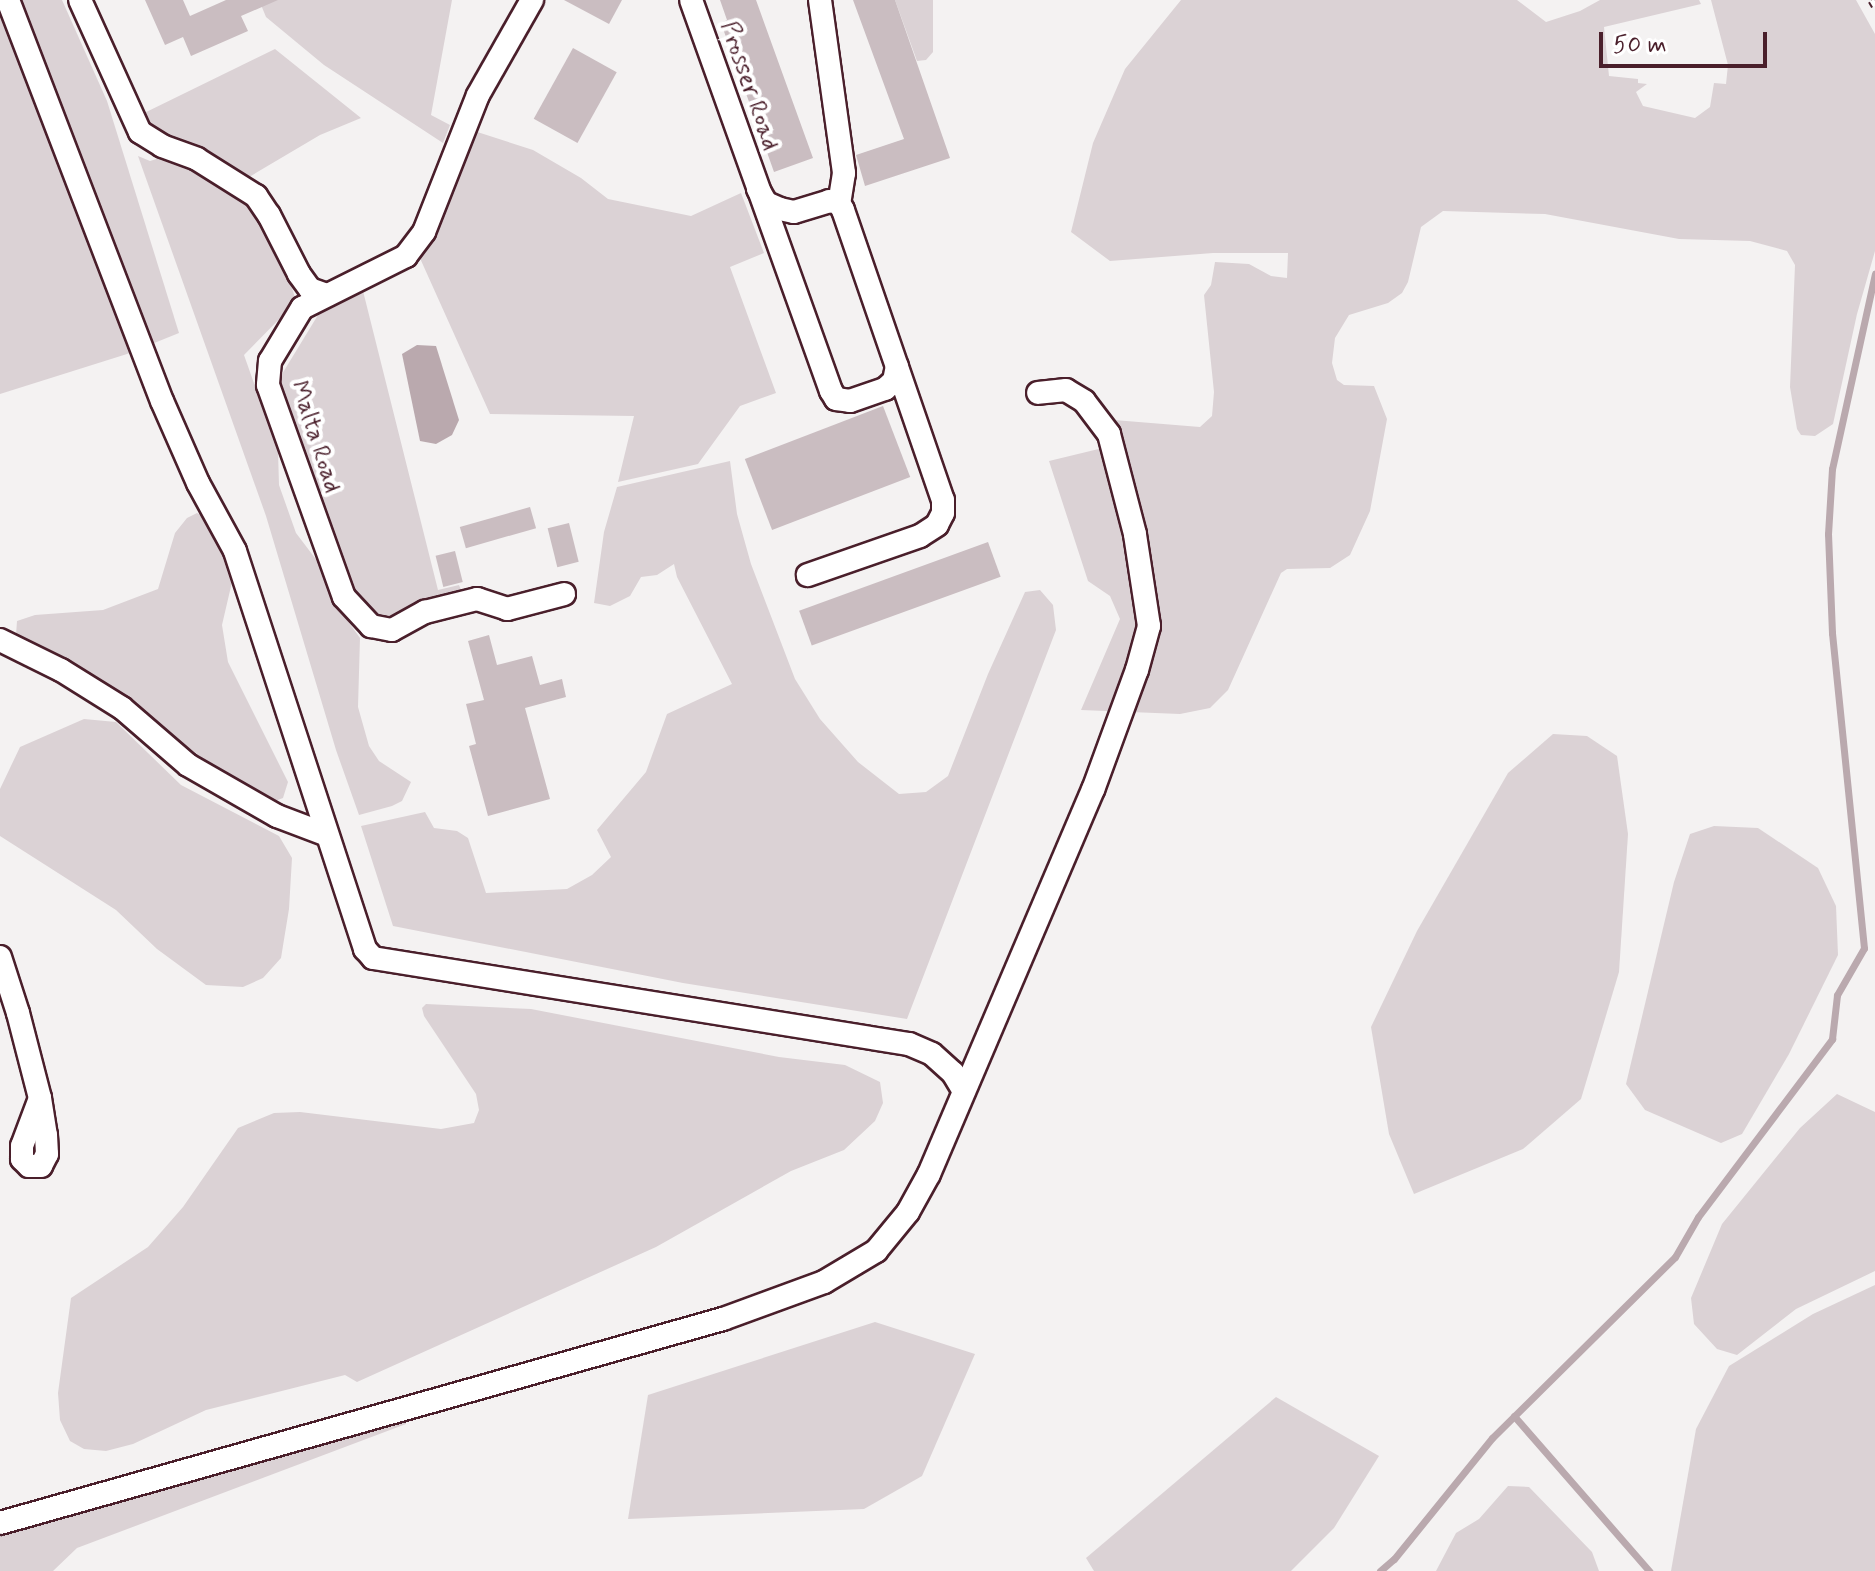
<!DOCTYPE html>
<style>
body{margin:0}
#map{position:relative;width:1875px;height:1571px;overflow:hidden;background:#f4f2f2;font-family:Mynerve,sans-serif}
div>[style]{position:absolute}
.green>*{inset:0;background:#dbd2d5}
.water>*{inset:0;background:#baa9ae}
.stream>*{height:7px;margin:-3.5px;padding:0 3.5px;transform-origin:3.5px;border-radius:3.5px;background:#baa9ae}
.building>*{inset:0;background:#cabdc1;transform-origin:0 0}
.roads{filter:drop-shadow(2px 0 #4a1f2b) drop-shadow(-2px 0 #4a1f2b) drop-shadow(0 2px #4a1f2b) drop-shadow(0 -2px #4a1f2b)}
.minor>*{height:22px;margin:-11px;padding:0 11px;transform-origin:11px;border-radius:11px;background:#fff}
.rail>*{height:9px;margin-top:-4.5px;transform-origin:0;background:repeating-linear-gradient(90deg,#fff 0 18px,#4a1f2b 0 36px);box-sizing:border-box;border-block:2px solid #4a1f2b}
span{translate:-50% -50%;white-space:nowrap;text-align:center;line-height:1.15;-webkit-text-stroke:8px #fff;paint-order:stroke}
.street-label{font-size:24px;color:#4a1f2b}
.scale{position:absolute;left:1599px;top:32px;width:168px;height:36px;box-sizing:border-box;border:4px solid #4a1f2b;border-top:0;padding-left:10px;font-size:24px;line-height:28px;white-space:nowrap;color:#4a1f2b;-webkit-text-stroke:6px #fff;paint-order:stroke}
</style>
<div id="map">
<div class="green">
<i style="clip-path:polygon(0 0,62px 0,107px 101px,179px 333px,127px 354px,0 394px)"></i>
<i style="clip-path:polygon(259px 0,452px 0,431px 115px,450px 125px,443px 143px,324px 65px,266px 17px)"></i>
<i style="clip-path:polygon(895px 0,933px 0,933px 52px,926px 60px,917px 61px)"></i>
<i style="clip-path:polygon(1181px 0,1517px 0,1546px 22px,1580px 11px,1600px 0,1699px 0,1701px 4px,1604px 27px,1609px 76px,1638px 79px,1638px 83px,1647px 84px,1636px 92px,1643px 106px,1695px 118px,1710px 107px,1714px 83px,1726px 84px,1728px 65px,1711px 0,1856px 0,1875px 34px,1875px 251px,1857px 314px,1833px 424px,1815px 436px,1801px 435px,1797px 429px,1790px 387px,1795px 265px,1787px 251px,1750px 241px,1679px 239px,1545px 214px,1443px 211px,1421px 227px,1408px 282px,1402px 293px,1388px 303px,1349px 315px,1335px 338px,1332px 363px,1337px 380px,1344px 385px,1374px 386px,1387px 419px,1370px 511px,1350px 555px,1330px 568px,1287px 569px,1281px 573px,1228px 690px,1210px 708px,1180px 714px,1081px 710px,1120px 619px,1110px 596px,1088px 581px,1049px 461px,1111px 446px,1114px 420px,1200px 427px,1212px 416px,1214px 392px,1204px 295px,1211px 285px,1215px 262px,1249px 264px,1271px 276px,1287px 278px,1288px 253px,1213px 253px,1110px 261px,1071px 232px,1093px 143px,1125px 69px)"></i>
<i style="clip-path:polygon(275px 49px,361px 118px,320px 135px,244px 180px,155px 136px,136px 117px)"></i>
<i style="clip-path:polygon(468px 129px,533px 150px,581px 178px,608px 199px,691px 216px,741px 193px,764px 253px,730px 267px,776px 393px,740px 406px,698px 464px,618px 482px,634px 416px,490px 414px,419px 256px)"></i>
<i style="clip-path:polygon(169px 155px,250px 197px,264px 219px,293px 291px,296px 302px,244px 355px,278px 451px,279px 485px,296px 533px,318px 562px,332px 599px,360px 638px,358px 707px,369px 746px,379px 761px,411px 782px,402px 801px,392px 806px,359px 815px,336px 750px,266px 516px,138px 156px,150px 161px)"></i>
<i style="clip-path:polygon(361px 283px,438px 590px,459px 585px,461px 590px,455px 599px,386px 617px,371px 615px,346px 579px,279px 379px,318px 315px)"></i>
<i style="clip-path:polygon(730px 461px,737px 514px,751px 564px,795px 679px,820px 719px,858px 762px,899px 794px,926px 792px,948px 776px,988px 674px,1025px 592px,1040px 590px,1053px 605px,1056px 630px,907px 1019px,683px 983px,393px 926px,361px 826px,425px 812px,434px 828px,457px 831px,468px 838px,486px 893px,567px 889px,592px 875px,611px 857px,597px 830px,646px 772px,667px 714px,732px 684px,677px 577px,674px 564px,657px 575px,641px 577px,630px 596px,610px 606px,594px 603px,604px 532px,617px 487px)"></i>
<i style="clip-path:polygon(197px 513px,207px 518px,229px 555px,232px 582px,222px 625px,228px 662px,288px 782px,283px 798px,270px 803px,210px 764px,137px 708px,28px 646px,16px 635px,17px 621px,35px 615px,103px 610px,158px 589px,175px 533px,187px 518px)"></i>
<i style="clip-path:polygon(84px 719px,116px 722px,181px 785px,279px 836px,292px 858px,289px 909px,281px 958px,263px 978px,243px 987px,206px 985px,157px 949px,116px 910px,0 836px,0 789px,20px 747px)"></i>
<i style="clip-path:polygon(1553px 734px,1587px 736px,1617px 756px,1628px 834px,1619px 972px,1581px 1099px,1523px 1149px,1414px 1194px,1389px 1134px,1371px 1027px,1417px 931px,1508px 773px)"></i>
<i style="clip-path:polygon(1714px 826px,1758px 828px,1818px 868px,1836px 906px,1838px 955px,1789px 1054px,1742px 1134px,1721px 1143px,1645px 1110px,1626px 1084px,1674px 882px,1690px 834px)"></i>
<i style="clip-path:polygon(426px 1004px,531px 1009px,779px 1057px,845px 1065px,880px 1082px,883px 1103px,875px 1121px,844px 1150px,791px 1171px,656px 1247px,357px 1382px,345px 1375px,206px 1410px,133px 1444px,106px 1451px,84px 1449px,70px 1441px,60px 1420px,58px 1393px,71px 1298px,148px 1247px,183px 1207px,238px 1128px,274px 1113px,300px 1112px,441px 1129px,474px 1123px,479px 1110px,476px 1094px,424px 1016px,422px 1008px)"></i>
<i style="clip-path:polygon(1837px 1094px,1875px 1112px,1875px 1271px,1796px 1309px,1737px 1355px,1717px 1349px,1694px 1324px,1691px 1298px,1722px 1224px,1800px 1128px)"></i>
<i style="clip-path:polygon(1875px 1285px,1875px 1571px,1671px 1571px,1696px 1429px,1729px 1366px,1813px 1314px)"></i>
<i style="clip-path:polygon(875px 1322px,975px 1354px,922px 1476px,864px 1509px,628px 1519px,648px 1395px)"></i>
<i style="clip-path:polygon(1276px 1397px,1379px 1456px,1334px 1528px,1291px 1571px,1094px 1571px,1086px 1558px)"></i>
<i style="clip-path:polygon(404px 1412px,406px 1424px,77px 1548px,53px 1571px,0 1571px,0 1531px)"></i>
<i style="clip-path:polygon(1508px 1486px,1529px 1487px,1592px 1552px,1599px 1571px,1436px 1571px,1456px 1533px,1479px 1519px)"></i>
</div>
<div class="water">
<i style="clip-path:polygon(417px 345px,436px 346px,459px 420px,452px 435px,436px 444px,420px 441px,402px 354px)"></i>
</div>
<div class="stream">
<i style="left:1514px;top:1416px;width:206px;rotate:48.9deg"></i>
<i style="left:1380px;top:1571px;width:18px;rotate:-41deg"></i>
<i style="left:1394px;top:1559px;width:156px;rotate:-51deg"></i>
<i style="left:1492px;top:1438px;width:257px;rotate:-44.7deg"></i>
<i style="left:1675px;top:1257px;width:46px;rotate:-60.1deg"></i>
<i style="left:1698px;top:1217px;width:223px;rotate:-53deg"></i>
<i style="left:1832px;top:1039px;width:44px;rotate:-83.5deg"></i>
<i style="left:1837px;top:995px;width:54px;rotate:-60.1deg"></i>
<i style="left:1864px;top:948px;width:317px;rotate:-95.8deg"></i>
<i style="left:1832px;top:633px;width:99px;rotate:-92.3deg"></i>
<i style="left:1828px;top:534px;width:65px;rotate:-86.5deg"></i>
<i style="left:1832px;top:469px;width:200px;rotate:-77.6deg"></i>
</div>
<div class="building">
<i style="clip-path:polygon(145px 0,183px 0,190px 16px,226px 0,278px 0,241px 16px,248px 31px,191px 56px,183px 37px,165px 45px)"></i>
<i style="clip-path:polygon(564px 0,622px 0,609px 24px)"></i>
<i style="clip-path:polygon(720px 0,756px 0,813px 158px,774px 172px,721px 23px,727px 20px)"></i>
<i style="clip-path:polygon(853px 0,895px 0,950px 158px,865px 186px,856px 155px,904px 139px)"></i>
<i style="left:573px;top:48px;width:50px;height:81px;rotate:29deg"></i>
<i style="left:883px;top:406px;width:76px;height:148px;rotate:69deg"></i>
<i style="left:530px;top:507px;width:22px;height:73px;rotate:74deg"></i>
<i style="left:569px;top:523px;width:40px;height:22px;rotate:76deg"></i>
<i style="left:988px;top:542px;width:37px;height:201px;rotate:70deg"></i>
<i style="left:455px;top:551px;width:32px;height:20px;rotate:76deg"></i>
<i style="clip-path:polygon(489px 635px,497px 665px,532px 656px,540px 685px,562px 679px,566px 697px,525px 708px,550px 799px,488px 816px,469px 746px,476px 744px,466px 704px,484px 700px,468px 641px)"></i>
</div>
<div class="roads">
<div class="minor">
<i style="left:8px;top:0;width:430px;rotate:69deg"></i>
<i style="left:162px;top:401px;width:90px;rotate:66.3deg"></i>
<i style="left:198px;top:483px;width:77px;rotate:61.4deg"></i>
<i style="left:235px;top:551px;width:419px;rotate:71.9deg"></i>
<i style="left:365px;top:949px;width:12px;rotate:48deg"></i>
<i style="left:373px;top:958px;width:543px;rotate:9.12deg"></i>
<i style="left:909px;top:1044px;width:25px;rotate:23deg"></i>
<i style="left:932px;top:1054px;width:28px;rotate:42deg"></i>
<i style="left:953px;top:1073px;width:21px;rotate:59deg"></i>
<i style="left:80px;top:0;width:145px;rotate:65.6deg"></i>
<i style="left:140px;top:132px;width:26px;rotate:32deg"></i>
<i style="left:162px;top:146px;width:37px;rotate:20deg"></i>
<i style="left:197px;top:159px;width:70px;rotate:32.1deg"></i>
<i style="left:256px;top:196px;width:23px;rotate:56deg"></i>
<i style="left:269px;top:215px;width:66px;rotate:63deg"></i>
<i style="left:299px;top:274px;width:19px;rotate:54deg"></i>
<i style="left:310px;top:289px;width:15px;rotate:20deg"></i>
<i style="left:532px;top:0;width:109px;rotate:119.6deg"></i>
<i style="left:478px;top:95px;width:147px;rotate:111.5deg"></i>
<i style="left:424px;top:232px;width:30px;rotate:127deg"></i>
<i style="left:406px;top:256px;width:116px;rotate:153.4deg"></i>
<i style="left:302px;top:308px;width:62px;rotate:121.1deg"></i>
<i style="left:270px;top:361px;width:24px;rotate:95deg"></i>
<i style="left:268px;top:385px;width:225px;rotate:70.3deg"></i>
<i style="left:344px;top:597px;width:40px;rotate:47deg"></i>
<i style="left:371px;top:626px;width:21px;rotate:11deg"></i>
<i style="left:392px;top:630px;width:38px;rotate:-29deg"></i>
<i style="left:425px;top:612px;width:54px;rotate:-14deg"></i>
<i style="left:477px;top:599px;width:32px;rotate:18deg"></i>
<i style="left:507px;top:609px;width:59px;rotate:-14.7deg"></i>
<i style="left:691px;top:0;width:415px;rotate:70.3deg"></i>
<i style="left:831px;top:391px;width:9px;rotate:58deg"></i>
<i style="left:836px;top:399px;width:14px;rotate:8deg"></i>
<i style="left:850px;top:401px;width:37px;rotate:-19deg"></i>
<i style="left:885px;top:389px;width:12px;rotate:-42deg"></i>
<i style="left:894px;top:381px;width:15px;rotate:-79deg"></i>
<i style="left:820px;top:0;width:175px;rotate:82.1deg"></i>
<i style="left:844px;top:173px;width:30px;rotate:99deg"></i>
<i style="left:758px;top:189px;width:16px;rotate:60deg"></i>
<i style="left:766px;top:203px;width:15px;rotate:23deg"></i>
<i style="left:780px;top:209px;width:14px;rotate:12deg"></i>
<i style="left:794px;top:212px;width:37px;rotate:-17deg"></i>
<i style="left:829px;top:201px;width:10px;rotate:11deg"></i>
<i style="left:839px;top:203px;width:8px;rotate:60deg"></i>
<i style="left:843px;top:210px;width:307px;rotate:71deg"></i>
<i style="left:943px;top:500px;width:13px;rotate:90deg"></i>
<i style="left:943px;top:513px;width:13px;rotate:117deg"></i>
<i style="left:937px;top:525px;width:20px;rotate:147deg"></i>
<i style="left:920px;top:536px;width:119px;rotate:160.8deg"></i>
<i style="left:0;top:640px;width:68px;rotate:26.2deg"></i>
<i style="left:61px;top:670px;width:72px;rotate:31.9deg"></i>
<i style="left:122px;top:708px;width:87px;rotate:40.8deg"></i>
<i style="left:188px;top:765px;width:103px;rotate:29.8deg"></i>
<i style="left:277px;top:816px;width:53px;rotate:20.8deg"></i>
<i style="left:0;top:957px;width:59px;rotate:72.2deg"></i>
<i style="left:18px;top:1013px;width:88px;rotate:75.5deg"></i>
<i style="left:40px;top:1098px;width:37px;rotate:81deg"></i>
<i style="left:46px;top:1135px;width:19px;rotate:87deg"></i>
<i style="left:47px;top:1154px;width:13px;rotate:117deg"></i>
<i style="left:41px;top:1166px;width:12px;rotate:180deg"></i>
<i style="left:29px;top:1166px;width:10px;rotate:-135deg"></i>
<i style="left:22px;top:1159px;width:13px;rotate:-90deg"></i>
<i style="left:22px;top:1146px;width:51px;rotate:-69.4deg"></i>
<i style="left:0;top:1523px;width:751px;rotate:-15.76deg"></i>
<i style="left:723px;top:1319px;width:108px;rotate:-20.1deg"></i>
<i style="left:824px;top:1282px;width:61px;rotate:-30.8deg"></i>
<i style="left:876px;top:1251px;width:50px;rotate:-50.6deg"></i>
<i style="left:908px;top:1212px;width:43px;rotate:-61.1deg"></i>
<i style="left:929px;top:1174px;width:418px;rotate:-66.9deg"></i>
<i style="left:1093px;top:790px;width:128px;rotate:-69.9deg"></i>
<i style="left:1137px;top:670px;width:46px;rotate:-74.7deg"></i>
<i style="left:1149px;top:626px;width:93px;rotate:-98.7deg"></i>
<i style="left:1135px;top:534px;width:103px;rotate:-104.6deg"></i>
<i style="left:1109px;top:434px;width:41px;rotate:-127.1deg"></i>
<i style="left:1084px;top:401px;width:21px;rotate:-149deg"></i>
<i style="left:1066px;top:390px;width:28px;rotate:174deg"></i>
</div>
</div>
<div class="rail">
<i style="left:1872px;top:0;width:6px;rotate:59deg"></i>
</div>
<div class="street-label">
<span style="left:749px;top:86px;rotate:71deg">Prosser Road</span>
<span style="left:315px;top:437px;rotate:72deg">Malta Road</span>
</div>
<div class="scale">50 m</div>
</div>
